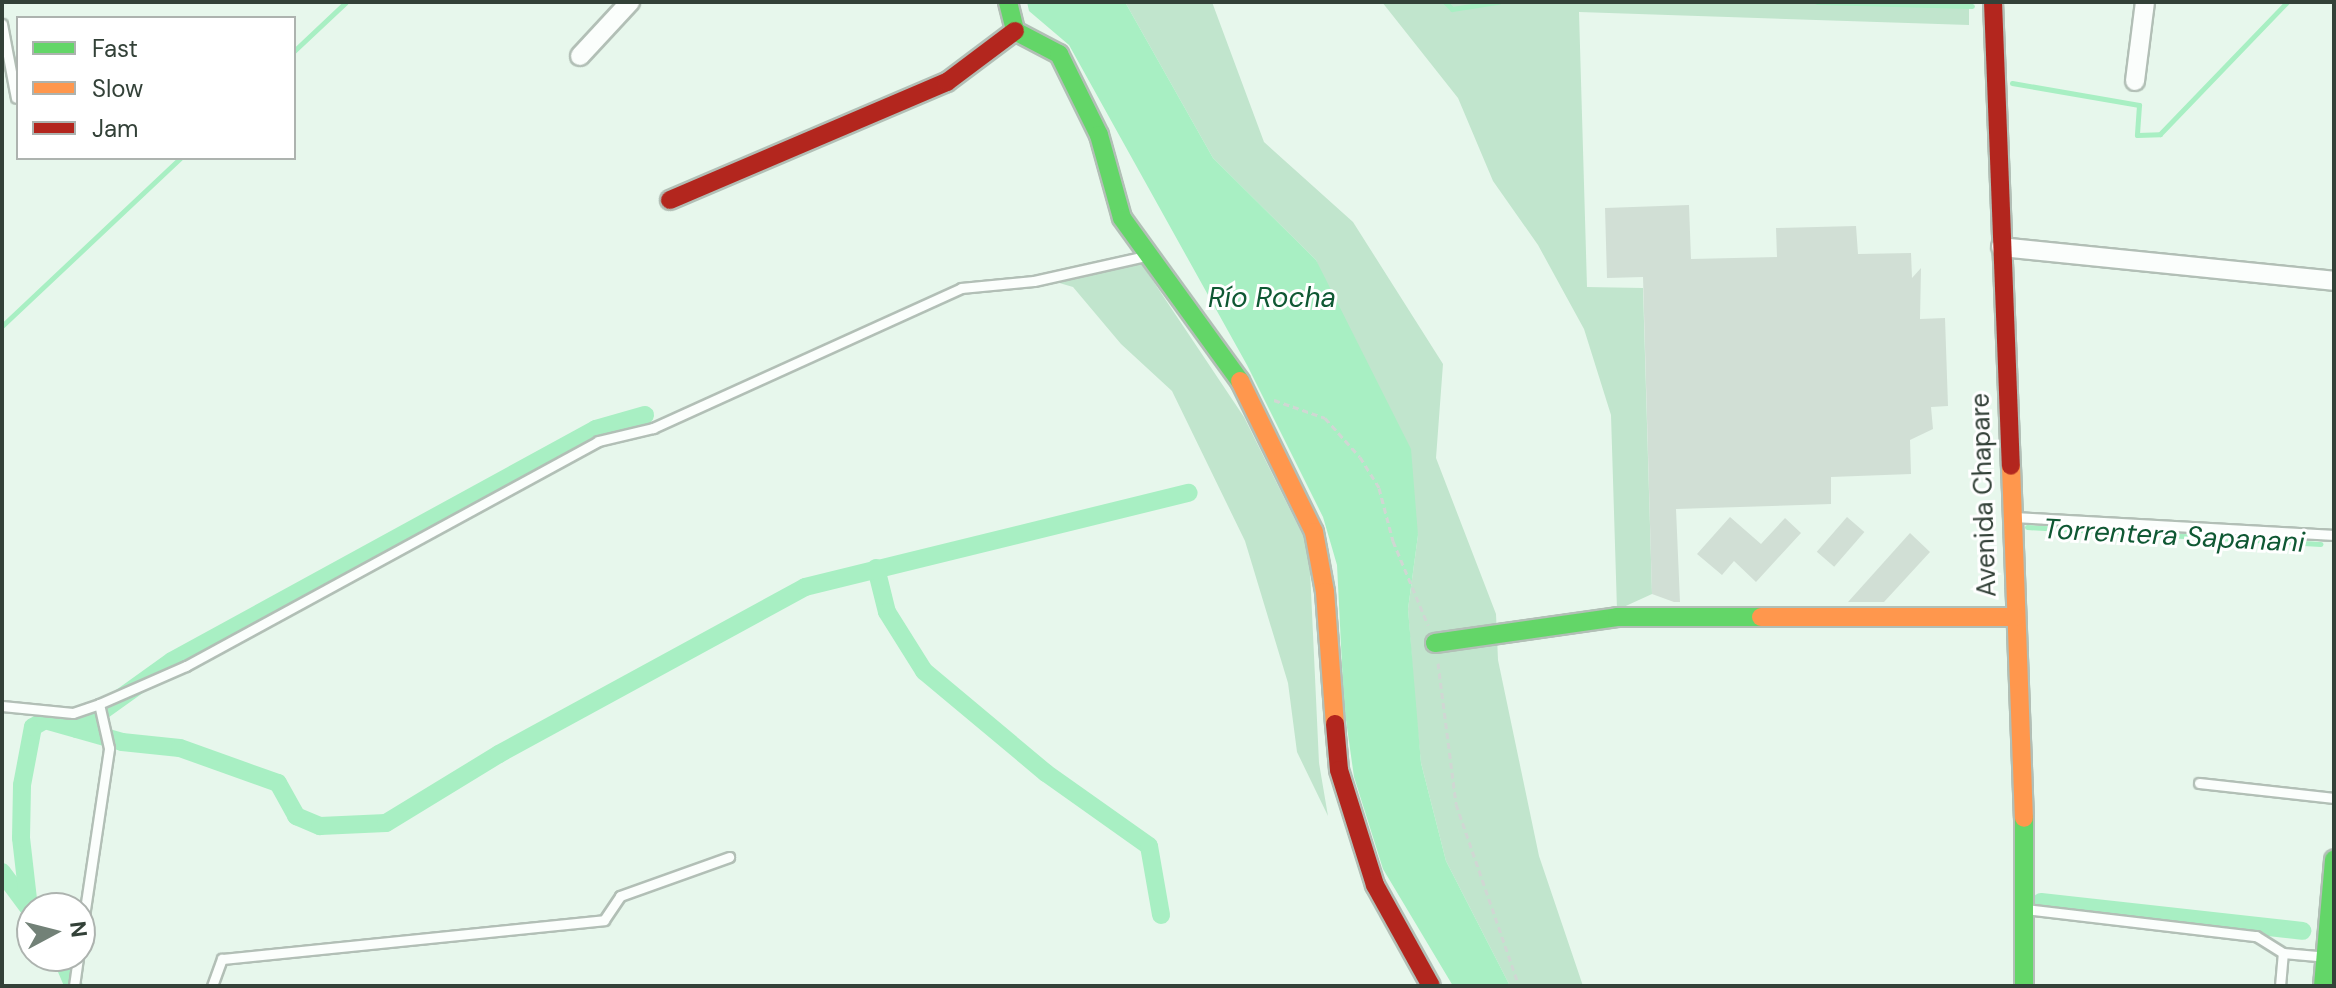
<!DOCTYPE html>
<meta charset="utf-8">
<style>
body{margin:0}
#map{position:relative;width:2336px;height:988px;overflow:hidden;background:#e7f7ec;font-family:"DM Sans",sans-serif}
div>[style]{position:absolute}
.green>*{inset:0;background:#c1e5cd}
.water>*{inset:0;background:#a8efc3}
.stream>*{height:5px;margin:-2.5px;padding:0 2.5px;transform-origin:2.5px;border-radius:2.5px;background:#a8efc3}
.canal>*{height:18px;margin:-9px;padding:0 9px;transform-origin:9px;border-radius:9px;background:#a8efc3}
.building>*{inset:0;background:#d1dfd5;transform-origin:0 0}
.path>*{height:3px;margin-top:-1.5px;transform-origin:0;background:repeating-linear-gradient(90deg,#d0d7d3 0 6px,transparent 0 10px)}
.roads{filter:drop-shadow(2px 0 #b2bfb6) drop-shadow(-2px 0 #b2bfb6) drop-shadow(0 2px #b2bfb6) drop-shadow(0 -2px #b2bfb6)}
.lane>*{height:9px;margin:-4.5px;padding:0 4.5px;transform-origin:4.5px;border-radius:4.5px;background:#fbfefc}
.street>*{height:18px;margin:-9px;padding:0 9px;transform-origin:9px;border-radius:9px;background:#fbfefc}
.fast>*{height:18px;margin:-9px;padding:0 9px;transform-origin:9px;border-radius:9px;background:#63d668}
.slow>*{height:18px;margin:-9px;padding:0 9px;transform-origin:9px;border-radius:9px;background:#ff974d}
.jam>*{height:18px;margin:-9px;padding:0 9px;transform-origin:9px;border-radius:9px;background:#b3261e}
span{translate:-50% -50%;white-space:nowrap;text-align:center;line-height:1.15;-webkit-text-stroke:6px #fff;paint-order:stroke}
.street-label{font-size:26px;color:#334138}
.water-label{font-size:28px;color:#0f5833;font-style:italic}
.frame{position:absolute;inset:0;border:4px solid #334138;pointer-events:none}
.legend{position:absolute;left:16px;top:16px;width:280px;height:144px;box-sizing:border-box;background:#fff;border:2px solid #adb3af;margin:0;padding:10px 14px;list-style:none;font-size:24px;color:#334138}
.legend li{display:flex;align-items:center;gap:16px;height:40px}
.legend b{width:40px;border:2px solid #adb3af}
.north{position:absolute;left:16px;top:892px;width:80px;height:80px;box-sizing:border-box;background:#fff;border:2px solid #adb3af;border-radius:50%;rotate:83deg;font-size:22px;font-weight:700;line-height:32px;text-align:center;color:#334138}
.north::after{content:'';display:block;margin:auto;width:28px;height:36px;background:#728177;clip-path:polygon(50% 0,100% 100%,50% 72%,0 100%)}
</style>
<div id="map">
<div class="green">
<i style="clip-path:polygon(1125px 2px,1212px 2px,1264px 142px,1353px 222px,1443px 364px,1436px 458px,1496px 614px,1498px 660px,1539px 856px,1583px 986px,1510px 986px,1446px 861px,1421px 763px,1415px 704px,1408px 609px,1418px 535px,1316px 260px,1213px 158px)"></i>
<i style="clip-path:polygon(1382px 2px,1969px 2px,1969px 25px,1579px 12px,1587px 287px,1643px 288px,1652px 594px,1617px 610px,1611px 415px,1584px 329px,1538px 245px,1493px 181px,1458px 98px)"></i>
<i style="clip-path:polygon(1141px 263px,1244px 417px,1309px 548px,1319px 763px,1328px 816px,1297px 752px,1288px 683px,1245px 541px,1172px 391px,1121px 344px,1073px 287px,1056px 282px)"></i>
</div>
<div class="water">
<i style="clip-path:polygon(1027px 2px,1125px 2px,1213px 158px,1316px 260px,1411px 449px,1418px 535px,1408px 609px,1421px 763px,1446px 861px,1510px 986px,1453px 986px,1383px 869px,1354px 777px,1344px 706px,1337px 565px,1323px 517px,1247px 365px,1069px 45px,1029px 11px)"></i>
</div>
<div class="stream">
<i style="left:1445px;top:2px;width:10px;rotate:45deg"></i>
<i style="left:1452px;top:9px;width:47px;rotate:-8.7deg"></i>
<i style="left:1817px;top:2px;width:155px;rotate:1.5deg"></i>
<i style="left:294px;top:51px;width:71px;rotate:-43.3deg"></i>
<i style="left:2012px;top:83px;width:129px;rotate:9.8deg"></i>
<i style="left:2139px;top:105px;width:30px;rotate:94deg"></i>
<i style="left:2137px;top:135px;width:23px;rotate:-2deg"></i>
<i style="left:2160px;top:134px;width:183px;rotate:-46.1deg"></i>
<i style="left:2px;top:326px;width:245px;rotate:-43.3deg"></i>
<i style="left:2027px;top:527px;width:294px;rotate:3.3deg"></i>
</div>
<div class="canal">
<i style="left:876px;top:568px;width:45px;rotate:76deg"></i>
<i style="left:887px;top:612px;width:70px;rotate:57.9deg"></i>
<i style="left:924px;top:671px;width:159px;rotate:39.9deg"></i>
<i style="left:1046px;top:773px;width:126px;rotate:35.3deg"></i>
<i style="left:1149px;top:846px;width:70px;rotate:80.1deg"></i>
<i style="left:77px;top:729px;width:117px;rotate:-35.6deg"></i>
<i style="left:172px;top:661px;width:483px;rotate:-28.7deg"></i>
<i style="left:596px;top:429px;width:51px;rotate:-15.9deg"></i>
<i style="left:2px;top:872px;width:44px;rotate:53.4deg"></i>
<i style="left:2041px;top:902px;width:263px;rotate:6.3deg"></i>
<i style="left:29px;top:908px;width:70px;rotate:-96.5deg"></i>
<i style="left:21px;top:838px;width:53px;rotate:-88.9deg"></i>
<i style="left:22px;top:785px;width:59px;rotate:-79.3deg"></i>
<i style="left:33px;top:727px;width:14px;rotate:-30deg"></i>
<i style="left:45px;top:720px;width:80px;rotate:15.9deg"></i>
<i style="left:122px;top:742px;width:58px;rotate:5.9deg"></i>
<i style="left:180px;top:748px;width:104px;rotate:19.7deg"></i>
<i style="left:278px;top:783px;width:38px;rotate:61deg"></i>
<i style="left:296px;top:816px;width:26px;rotate:23deg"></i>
<i style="left:320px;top:826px;width:66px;rotate:-2.6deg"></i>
<i style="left:386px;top:823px;width:132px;rotate:-31.4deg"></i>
<i style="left:499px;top:754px;width:349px;rotate:-28.6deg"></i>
<i style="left:805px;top:587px;width:395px;rotate:-13.8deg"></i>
<i style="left:61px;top:956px;width:33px;rotate:67deg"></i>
</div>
<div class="building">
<i style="clip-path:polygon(1689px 205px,1691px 259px,1777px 257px,1776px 228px,1856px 226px,1858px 254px,1911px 253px,1912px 278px,1921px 268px,1920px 319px,1945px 318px,1948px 406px,1931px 407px,1933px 429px,1910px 440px,1911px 474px,1831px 477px,1831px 504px,1676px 509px,1680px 602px,1674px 602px,1652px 594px,1643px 277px,1607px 278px,1605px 208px)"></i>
<i style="clip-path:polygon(1730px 517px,1761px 544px,1785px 518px,1801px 533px,1756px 582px,1734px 561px,1722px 575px,1697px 554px)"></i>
<i style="left:1847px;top:517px;width:23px;height:46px;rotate:41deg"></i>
<i style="clip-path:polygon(1910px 533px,1930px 552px,1884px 602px,1848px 602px)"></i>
</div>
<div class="path">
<i style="left:1274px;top:400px;width:54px;rotate:19.4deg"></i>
<i style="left:1325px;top:418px;width:52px;rotate:48.1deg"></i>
<i style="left:1360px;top:457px;width:36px;rotate:58deg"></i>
<i style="left:1379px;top:488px;width:55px;rotate:75.2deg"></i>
<i style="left:1393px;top:541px;width:91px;rotate:67.4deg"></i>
<i style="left:1438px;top:663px;width:142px;rotate:82.7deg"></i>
<i style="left:1456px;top:804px;width:193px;rotate:70.9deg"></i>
</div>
<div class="roads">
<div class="lane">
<i style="left:2px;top:24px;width:75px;rotate:79.3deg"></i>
<i style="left:2014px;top:517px;width:321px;rotate:3.2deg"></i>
<i style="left:2px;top:706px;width:71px;rotate:5.6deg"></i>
<i style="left:73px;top:713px;width:28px;rotate:-19deg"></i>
<i style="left:99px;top:704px;width:95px;rotate:-23.6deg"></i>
<i style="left:186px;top:666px;width:469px;rotate:-28.6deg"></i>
<i style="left:598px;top:441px;width:57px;rotate:-13.3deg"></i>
<i style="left:653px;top:428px;width:338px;rotate:-24.4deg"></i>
<i style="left:961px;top:288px;width:73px;rotate:-5.5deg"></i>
<i style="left:1034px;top:281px;width:115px;rotate:-12.6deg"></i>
<i style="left:2199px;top:783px;width:136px;rotate:6.3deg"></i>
<i style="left:2025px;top:909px;width:233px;rotate:6.7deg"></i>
<i style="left:2256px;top:936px;width:32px;rotate:32deg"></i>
<i style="left:2283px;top:953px;width:37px;rotate:5deg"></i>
<i style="left:80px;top:943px;width:197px;rotate:-81.5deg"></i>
<i style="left:109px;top:748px;width:45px;rotate:-102.8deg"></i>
<i style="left:74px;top:986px;width:30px;rotate:-82deg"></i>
<i style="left:212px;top:986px;width:29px;rotate:-70deg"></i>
<i style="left:222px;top:959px;width:384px;rotate:-5.8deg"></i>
<i style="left:604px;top:920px;width:29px;rotate:-56deg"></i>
<i style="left:620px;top:896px;width:116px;rotate:-19.7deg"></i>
<i style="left:2280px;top:986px;width:33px;rotate:-85deg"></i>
</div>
<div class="street">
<i style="left:580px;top:56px;width:74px;rotate:-47.2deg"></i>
<i style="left:2135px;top:81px;width:80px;rotate:-82.8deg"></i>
<i style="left:2001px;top:247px;width:335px;rotate:5.8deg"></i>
</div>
<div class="fast">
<i style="left:1008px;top:2px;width:30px;rotate:76deg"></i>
<i style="left:1015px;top:31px;width:50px;rotate:27.6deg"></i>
<i style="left:1059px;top:54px;width:90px;rotate:63.7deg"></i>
<i style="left:1099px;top:135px;width:86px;rotate:74.5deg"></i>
<i style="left:1122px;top:218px;width:201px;rotate:54.1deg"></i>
<i style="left:1435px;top:643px;width:184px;rotate:-8.1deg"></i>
<i style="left:1617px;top:617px;width:144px"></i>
<i style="left:2024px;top:818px;width:168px;rotate:90deg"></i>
<i style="left:2323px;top:986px;width:127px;rotate:-85deg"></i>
</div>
<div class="slow">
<i style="left:1240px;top:381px;width:168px;rotate:63.9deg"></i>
<i style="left:1314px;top:532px;width:61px;rotate:79.6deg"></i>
<i style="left:1325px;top:592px;width:132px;rotate:85.7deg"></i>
<i style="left:2011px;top:466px;width:352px;rotate:87.9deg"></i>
<i style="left:1761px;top:617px;width:254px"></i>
</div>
<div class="jam">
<i style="left:1993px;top:2px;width:464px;rotate:87.8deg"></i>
<i style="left:670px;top:200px;width:301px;rotate:-23.1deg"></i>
<i style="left:947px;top:82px;width:85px;rotate:-36.9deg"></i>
<i style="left:1335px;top:724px;width:46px;rotate:85deg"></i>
<i style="left:1339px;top:770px;width:121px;rotate:72.6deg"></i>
<i style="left:1375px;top:885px;width:115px;rotate:61deg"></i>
</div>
</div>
<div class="street-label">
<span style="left:1984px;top:495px;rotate:-92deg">Avenida Chapare</span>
</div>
<div class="water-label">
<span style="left:1272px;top:298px">Río Rocha</span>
<span style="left:2174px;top:536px;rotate:3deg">Torrentera Sapanani</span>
</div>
<div class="frame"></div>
<ul class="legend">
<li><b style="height:10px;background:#63d668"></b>Fast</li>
<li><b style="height:10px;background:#ff974d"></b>Slow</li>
<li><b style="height:10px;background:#b3261e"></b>Jam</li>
</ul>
<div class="north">N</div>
</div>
